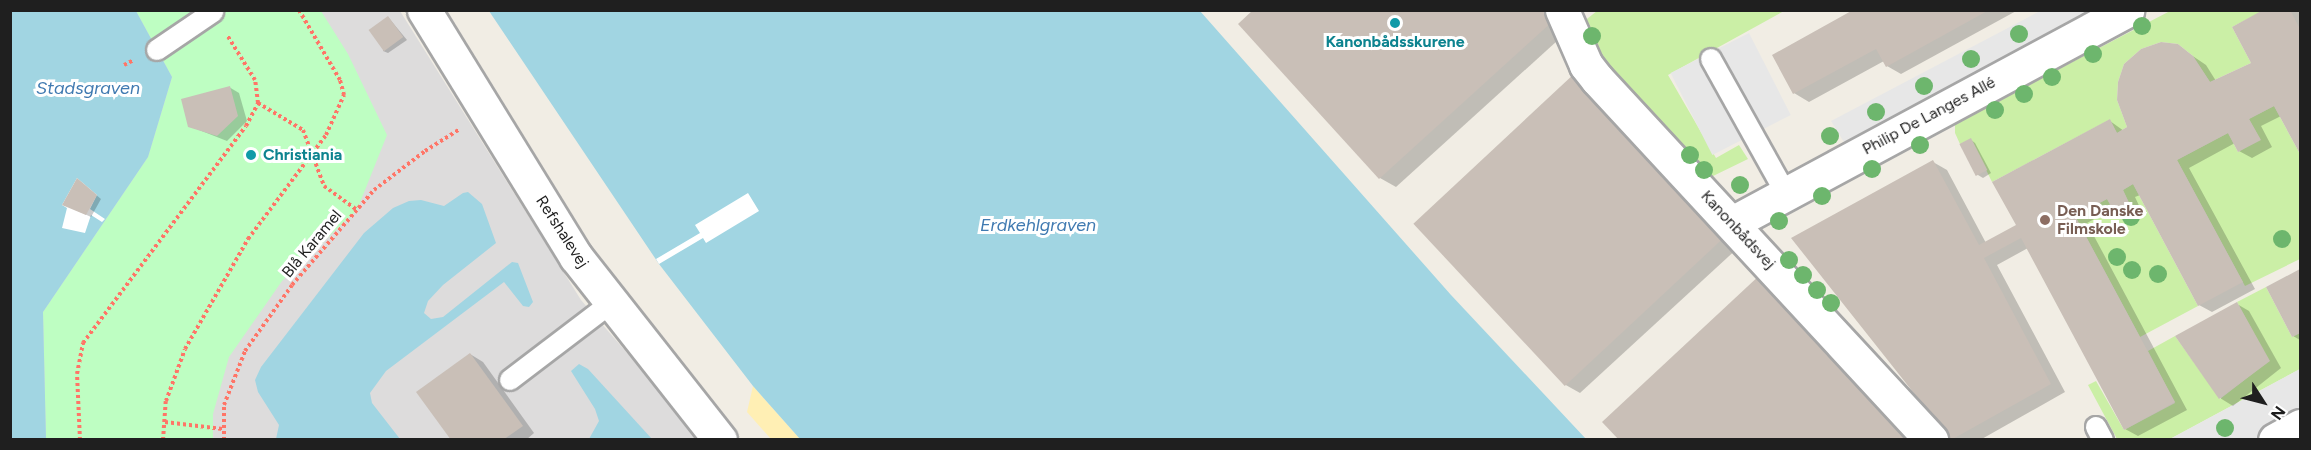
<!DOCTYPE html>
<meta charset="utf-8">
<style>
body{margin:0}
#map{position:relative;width:2311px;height:450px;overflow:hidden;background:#f1ede4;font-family:Figtree,sans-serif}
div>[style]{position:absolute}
.residential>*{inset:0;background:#dddcdc}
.grass>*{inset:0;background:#cbefa6}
.sand>*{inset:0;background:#ffefb4}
.park>*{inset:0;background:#befec2}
.parking>*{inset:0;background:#e7e7e7;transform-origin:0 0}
.water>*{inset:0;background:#a1d5e2}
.pier>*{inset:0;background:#fff}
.shadow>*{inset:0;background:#0003}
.building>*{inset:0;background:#c9bfb7;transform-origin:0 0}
.path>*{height:4px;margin-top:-2px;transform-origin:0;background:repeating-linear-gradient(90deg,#ff7567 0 3px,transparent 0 6px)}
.roads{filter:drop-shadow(2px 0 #a6a6a6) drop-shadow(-2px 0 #a6a6a6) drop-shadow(0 2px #a6a6a6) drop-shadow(0 -2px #a6a6a6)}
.lane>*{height:20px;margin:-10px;padding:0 10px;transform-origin:10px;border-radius:10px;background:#fff}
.street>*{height:33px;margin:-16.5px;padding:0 16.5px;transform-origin:16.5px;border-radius:16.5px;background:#fff}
.trees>*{width:18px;height:18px;margin:-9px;border-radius:50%;background:#6db66d}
.dots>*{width:16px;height:16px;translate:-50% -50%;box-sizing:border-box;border:3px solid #fff;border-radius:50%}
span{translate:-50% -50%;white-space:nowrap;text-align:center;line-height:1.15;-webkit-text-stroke:6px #fff;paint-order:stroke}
.culture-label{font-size:16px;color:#0d838f;font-weight:700}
.left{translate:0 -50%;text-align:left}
.street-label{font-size:16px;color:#1f1f1f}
.education-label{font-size:16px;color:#785e54;font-weight:700}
.water-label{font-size:18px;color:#407ab1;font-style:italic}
.frame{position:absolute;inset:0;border:12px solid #1f1f1f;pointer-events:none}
.north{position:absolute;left:2233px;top:372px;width:60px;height:60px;-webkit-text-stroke:4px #fff;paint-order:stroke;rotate:126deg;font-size:16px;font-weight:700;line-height:24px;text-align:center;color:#1f1f1f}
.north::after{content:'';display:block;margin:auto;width:21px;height:27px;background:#1f1f1f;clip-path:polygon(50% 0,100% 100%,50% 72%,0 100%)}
</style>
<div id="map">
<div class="residential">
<i style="clip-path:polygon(10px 11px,400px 11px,581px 300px,702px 439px,11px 439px)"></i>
</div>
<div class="grass">
<i style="clip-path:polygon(1597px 11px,1784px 11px,1668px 75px,1716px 158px,1739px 145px,1748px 159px,1709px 178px,1606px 73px,1583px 22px)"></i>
<i style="clip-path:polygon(2170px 11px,2263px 11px,2232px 27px,2251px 63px,2210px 82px,2193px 56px,2178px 44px,2161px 42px,2141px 49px,2124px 64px,2118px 82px,2117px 100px,2127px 127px,2117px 133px,2109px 120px,1992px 182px,1971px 139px,1960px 144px,1955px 133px,1955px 123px)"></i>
<i style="clip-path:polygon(2274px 106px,2300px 154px,2300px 259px,2245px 286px,2177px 160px,2228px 133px,2238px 152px,2260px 139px,2249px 119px)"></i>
<i style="clip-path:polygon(2133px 184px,2198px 306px,2140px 337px,2075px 216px,2107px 199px,2115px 213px,2130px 205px,2123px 190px)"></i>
<i style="clip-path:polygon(2266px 287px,2292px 337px,2300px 333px,2300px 369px,2170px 439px,2117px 439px,2088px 385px,2096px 381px,2124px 430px,2175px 403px,2148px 351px,2175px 336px,2220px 399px,2269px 361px,2237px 302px)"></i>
</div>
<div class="sand">
<i style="clip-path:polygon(753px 386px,800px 439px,771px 439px,747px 412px)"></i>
</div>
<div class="park">
<i style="clip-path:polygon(136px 11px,321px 11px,348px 54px,387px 135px,357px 210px,282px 281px,229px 357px,213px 414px,213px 439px,46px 439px,43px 312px,148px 157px,172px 77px)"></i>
</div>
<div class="parking">
<i style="clip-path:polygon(2040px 11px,2093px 11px,1844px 142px,1831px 121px)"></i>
<i style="left:1749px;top:33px;width:92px;height:88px;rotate:63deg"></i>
<i style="clip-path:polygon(2300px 369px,2300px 439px,2170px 439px)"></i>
</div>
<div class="water">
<i style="clip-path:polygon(10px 11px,136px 11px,172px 77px,148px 157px,43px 312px,46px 439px,11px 439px)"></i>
<i style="clip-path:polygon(489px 11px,1200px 11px,1451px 295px,1586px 439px,800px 439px,753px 386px,659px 264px)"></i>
<i style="clip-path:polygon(468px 192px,482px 204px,496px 243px,443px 285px,428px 301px,424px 313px,431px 319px,443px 317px,512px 262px,518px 263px,533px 302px,529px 307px,523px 306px,504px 282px,386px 371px,370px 393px,372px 403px,400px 439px,276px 439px,279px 425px,258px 392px,255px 380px,261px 367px,364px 233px,393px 208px,409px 201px,421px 200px,444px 206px,463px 193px)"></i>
<i style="clip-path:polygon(579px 364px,588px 369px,652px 439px,589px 439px,599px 421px,595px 409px,571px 371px)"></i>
</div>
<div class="pier">
<i style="clip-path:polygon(77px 178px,97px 195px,90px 209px,105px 219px,102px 222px,91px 215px,85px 233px,62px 228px,67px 208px,62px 205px)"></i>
<i style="clip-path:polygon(748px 193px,759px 211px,706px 243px,703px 238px,659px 264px,656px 259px,700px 233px,695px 225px)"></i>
</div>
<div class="shadow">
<i style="clip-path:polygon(1255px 10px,1549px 10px,1568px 31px,1396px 187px,1380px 178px)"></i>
<i style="clip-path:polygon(1856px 10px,2018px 10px,1901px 74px,1887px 66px,1884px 61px,1809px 102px,1794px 93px)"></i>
<i style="clip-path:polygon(2266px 10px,2298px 10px,2300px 15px,2300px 151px,2281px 116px,2261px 126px,2272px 147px,2252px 158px,2239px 151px,2235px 143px,2189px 168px,2255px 289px,2212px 312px,2199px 305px,2140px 195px,2135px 197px,2142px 212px,2129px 219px,2114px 208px,2087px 223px,2187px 410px,2138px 436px,2125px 429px,2028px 248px,1997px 265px,2065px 392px,1980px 440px,1952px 438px,1933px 162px,1947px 170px,1986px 243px,2018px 225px,2110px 121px,2124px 131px,2129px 128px,2178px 46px,2206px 65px,2216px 81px,2253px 64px)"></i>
<i style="clip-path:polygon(388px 17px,407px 40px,388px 53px,383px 51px)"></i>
<i style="clip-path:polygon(1575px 75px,1740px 246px,1580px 393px,1564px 384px)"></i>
<i style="clip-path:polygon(229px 87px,239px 93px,247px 121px,227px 141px,189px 126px)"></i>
<i style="clip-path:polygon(1971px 140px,1975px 143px,1991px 173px,1983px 178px,1978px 175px)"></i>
<i style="clip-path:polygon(82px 183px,101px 199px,91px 217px,69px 207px)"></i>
<i style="clip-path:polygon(2300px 271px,2300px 340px,2293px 336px,2268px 288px)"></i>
<i style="clip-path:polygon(2237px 304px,2249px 311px,2281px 368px,2233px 406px,2220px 398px,2177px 336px)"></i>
<i style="clip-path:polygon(470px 354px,483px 362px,534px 433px,526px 440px,453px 440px)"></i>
</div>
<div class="building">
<i style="clip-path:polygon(1253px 10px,1543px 10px,1553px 21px,1379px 179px,1238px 24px)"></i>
<i style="clip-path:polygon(1853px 10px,1989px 10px,1886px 67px,1876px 49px,1793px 94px,1772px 55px)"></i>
<i style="clip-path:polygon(2263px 10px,2290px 10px,2300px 29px,2300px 154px,2274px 106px,2249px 119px,2261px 140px,2238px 152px,2228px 133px,2177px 160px,2243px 282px,2198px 306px,2133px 184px,2123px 190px,2130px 205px,2115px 213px,2107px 199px,2075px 216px,2175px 402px,2124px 430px,2021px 238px,1984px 258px,2051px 384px,1951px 440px,1791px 238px,1933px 160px,1979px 245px,2016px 225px,1992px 182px,2110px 119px,2117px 133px,2127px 127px,2117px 100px,2118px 82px,2124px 64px,2141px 49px,2161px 42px,2178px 44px,2193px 56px,2210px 82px,2251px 63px,2232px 27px)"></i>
<i style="left:388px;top:16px;width:26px;height:24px;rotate:54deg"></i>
<i style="left:1575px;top:73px;width:222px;height:221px;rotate:47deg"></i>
<i style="clip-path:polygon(230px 86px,238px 116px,217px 136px,188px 127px,181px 99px)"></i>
<i style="left:1971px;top:138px;width:36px;height:13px;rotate:63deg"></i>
<i style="clip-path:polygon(77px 178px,97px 195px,86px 215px,62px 205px)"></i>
<i style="clip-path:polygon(2300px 269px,2300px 333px,2292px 337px,2266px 287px)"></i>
<i style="clip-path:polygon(1762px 273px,1911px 433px,1903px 440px,1619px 440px,1602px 422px)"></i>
<i style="clip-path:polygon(2237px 302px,2270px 361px,2219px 399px,2175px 336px)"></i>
<i style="clip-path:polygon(470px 353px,523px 426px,503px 440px,451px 440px,416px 392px)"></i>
</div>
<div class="path">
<i style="left:124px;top:65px;width:11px;rotate:-27deg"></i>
<i style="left:258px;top:103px;width:52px;rotate:31deg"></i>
<i style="left:303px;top:130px;width:60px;rotate:69.4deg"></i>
<i style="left:324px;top:186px;width:41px;rotate:36deg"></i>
<i style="left:165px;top:422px;width:58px;rotate:6.9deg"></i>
<i style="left:80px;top:440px;width:66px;rotate:-92.6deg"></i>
<i style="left:77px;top:374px;width:32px;rotate:-79deg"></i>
<i style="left:83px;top:343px;width:271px;rotate:-53.1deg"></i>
<i style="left:246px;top:126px;width:26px;rotate:-62deg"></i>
<i style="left:258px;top:103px;width:23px;rotate:-97deg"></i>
<i style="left:255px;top:80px;width:53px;rotate:-121.9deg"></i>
<i style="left:163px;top:440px;width:39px;rotate:-86deg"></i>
<i style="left:166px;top:401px;width:55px;rotate:-69.9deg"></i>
<i style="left:185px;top:349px;width:127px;rotate:-60.2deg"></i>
<i style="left:248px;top:239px;width:130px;rotate:-53.1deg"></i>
<i style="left:326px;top:135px;width:44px;rotate:-65.8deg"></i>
<i style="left:344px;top:95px;width:16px;rotate:-105deg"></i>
<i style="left:340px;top:80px;width:81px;rotate:-120.4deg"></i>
<i style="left:224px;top:440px;width:35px;rotate:-90deg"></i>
<i style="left:224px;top:405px;width:58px;rotate:-68.7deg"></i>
<i style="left:245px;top:351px;width:81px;rotate:-54.5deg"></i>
<i style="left:292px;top:285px;width:125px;rotate:-49.2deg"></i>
<i style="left:374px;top:190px;width:64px;rotate:-37.4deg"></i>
<i style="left:425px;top:151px;width:41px;rotate:-32.2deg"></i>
</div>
<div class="roads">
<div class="lane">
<i style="left:157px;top:50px;width:68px;rotate:-34.2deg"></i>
<i style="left:1711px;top:59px;width:154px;rotate:60.9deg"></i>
<i style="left:510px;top:380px;width:127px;rotate:-37.3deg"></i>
<i style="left:2096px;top:427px;width:15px;rotate:62deg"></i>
</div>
<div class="street">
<i style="left:424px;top:10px;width:290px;rotate:58.4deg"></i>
<i style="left:576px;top:257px;width:233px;rotate:51.8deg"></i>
<i style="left:1562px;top:10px;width:60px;rotate:66.4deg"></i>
<i style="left:1586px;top:65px;width:18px;rotate:52deg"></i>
<i style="left:1597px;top:79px;width:492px;rotate:47.2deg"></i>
<i style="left:1732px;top:223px;width:449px;rotate:-28.3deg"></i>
<i style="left:2275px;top:440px;width:29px;rotate:-29deg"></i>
</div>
</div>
<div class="trees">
<i style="left:2142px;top:26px"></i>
<i style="left:2019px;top:34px"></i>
<i style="left:1592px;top:36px"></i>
<i style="left:2093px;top:54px"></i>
<i style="left:1971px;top:59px"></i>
<i style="left:2052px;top:77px"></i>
<i style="left:1924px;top:86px"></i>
<i style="left:2024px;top:94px"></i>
<i style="left:1995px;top:110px"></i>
<i style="left:1876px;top:112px"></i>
<i style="left:1830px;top:136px"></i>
<i style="left:1920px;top:145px"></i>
<i style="left:1690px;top:155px"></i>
<i style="left:1872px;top:169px"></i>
<i style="left:1704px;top:170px"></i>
<i style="left:1740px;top:185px"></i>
<i style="left:1822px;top:196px"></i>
<i style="left:2131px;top:217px"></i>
<i style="left:1779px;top:221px"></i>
<i style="left:2282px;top:239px"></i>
<i style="left:2117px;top:257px"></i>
<i style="left:1789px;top:260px"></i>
<i style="left:2132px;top:270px"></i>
<i style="left:2158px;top:274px"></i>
<i style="left:1803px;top:275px"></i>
<i style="left:1817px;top:290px"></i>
<i style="left:1831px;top:303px"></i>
<i style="left:2225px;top:428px"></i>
</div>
<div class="dots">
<i style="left:1395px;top:23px;background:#0f9aa8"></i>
<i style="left:251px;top:155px;background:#0f9aa8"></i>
<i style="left:2045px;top:220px;background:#8d6e63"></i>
</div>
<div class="culture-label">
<span style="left:1395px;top:42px">Kanonbådsskurene</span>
<span class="left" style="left:263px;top:155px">Christiania</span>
</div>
<div class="street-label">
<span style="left:1929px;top:116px;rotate:-28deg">Philip De Langes Allé</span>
<span style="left:1738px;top:230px;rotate:47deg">Kanonbådsvej</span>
<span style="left:562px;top:232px;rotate:57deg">Refshalevej</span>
<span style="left:312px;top:244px;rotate:-50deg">Blå Karamel</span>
</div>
<div class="education-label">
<span class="left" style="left:2057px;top:220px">Den Danske<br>Filmskole</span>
</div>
<div class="water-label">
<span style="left:88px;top:88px">Stadsgraven</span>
<span style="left:1038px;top:225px">Erdkehlgraven</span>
</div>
<div class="frame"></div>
<div class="north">N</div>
</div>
